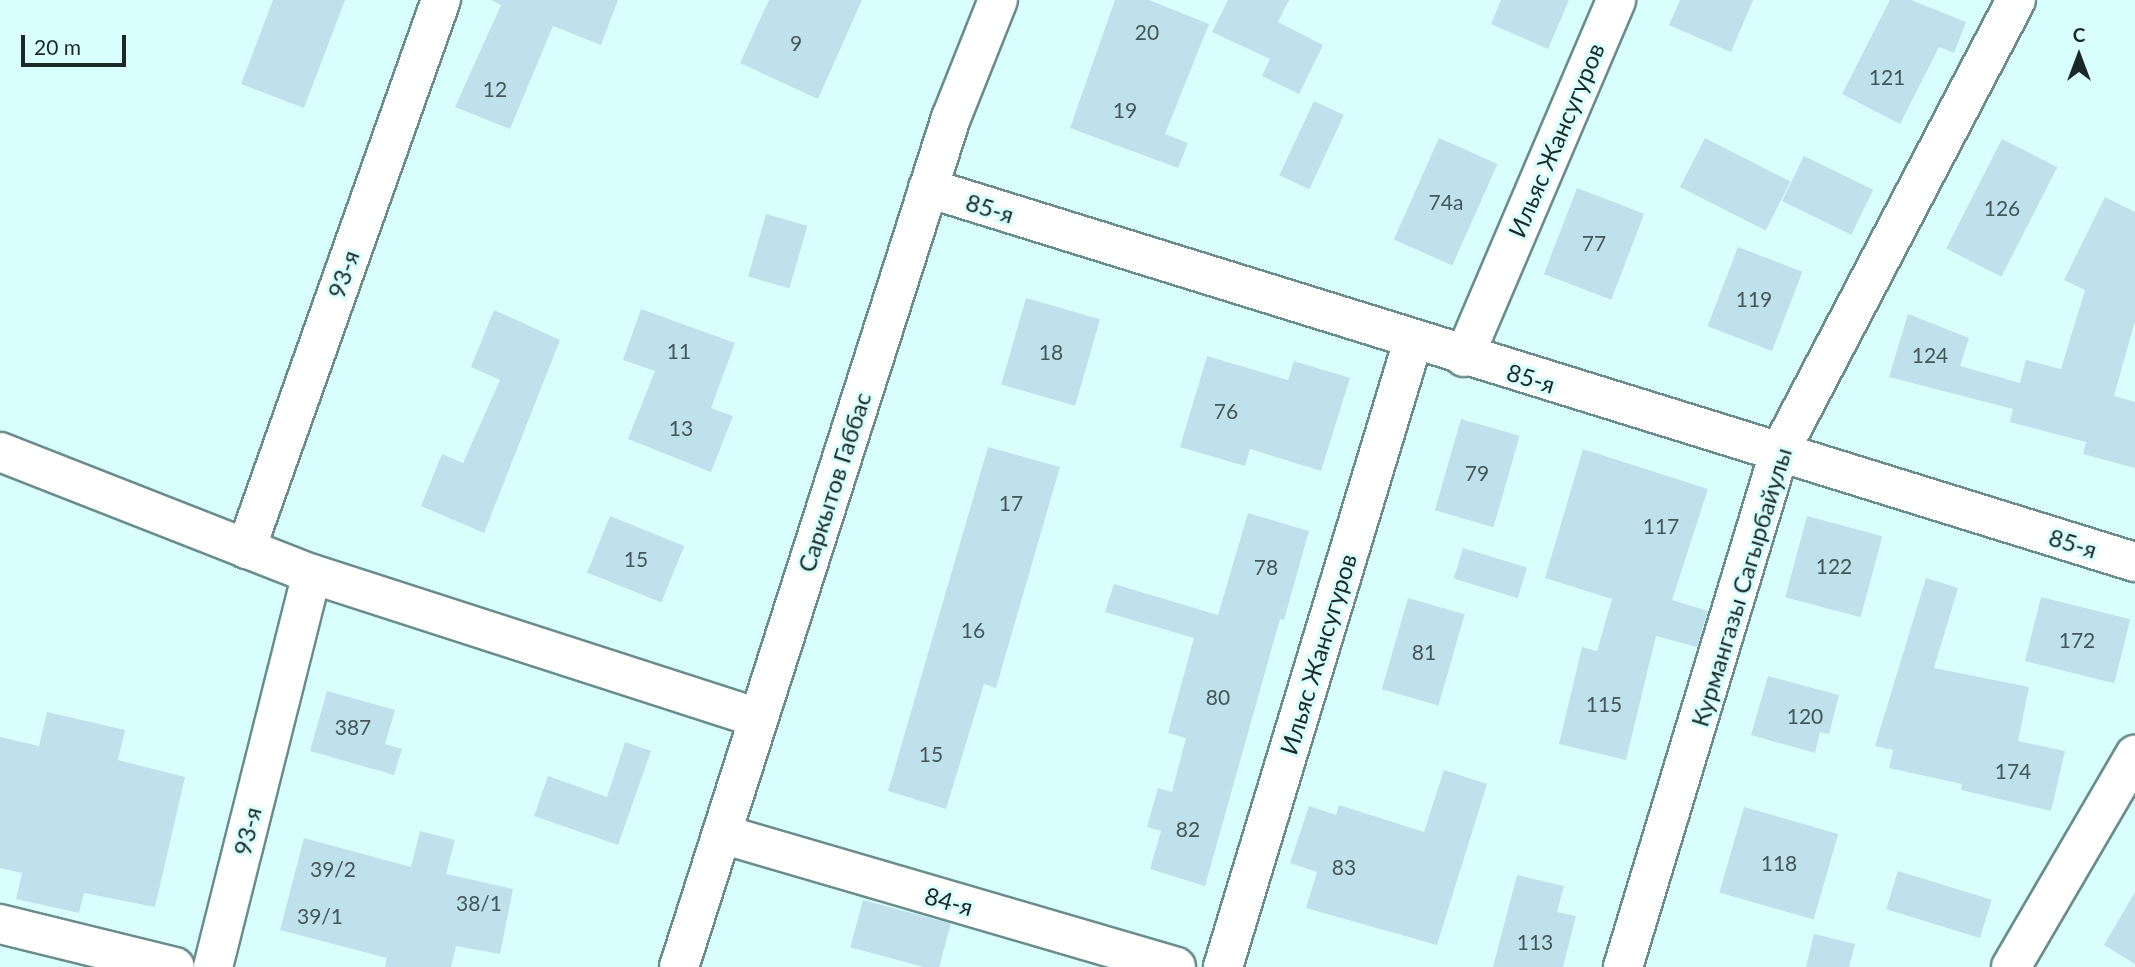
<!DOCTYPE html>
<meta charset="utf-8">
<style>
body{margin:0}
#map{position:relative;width:2135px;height:967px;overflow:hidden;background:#d9fefe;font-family:Lato,sans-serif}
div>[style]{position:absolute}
.building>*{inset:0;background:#bfe1eb;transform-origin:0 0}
.roads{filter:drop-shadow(2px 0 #6a8c8c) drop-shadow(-2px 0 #6a8c8c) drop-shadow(0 2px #6a8c8c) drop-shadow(0 -2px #6a8c8c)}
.minor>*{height:38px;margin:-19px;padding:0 19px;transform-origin:19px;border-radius:19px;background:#fff}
span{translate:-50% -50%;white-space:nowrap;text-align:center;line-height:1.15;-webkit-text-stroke:6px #d9fefe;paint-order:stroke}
.number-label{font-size:21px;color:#435659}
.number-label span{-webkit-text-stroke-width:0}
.street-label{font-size:24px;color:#1a2828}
.north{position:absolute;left:2044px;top:21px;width:70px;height:70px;-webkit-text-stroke:5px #d9fefe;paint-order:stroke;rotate:0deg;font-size:19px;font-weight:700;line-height:28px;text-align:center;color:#1a2828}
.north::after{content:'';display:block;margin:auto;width:24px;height:32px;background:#1a2828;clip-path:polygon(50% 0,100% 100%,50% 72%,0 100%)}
.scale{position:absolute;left:21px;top:35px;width:105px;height:32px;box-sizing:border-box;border:4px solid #1a2828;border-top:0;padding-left:9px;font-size:21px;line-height:24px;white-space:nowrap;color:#1a2828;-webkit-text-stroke:5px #d9fefe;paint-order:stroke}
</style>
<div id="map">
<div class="building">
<i style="clip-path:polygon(273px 0,345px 0,304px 108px,241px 84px)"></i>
<i style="clip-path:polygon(491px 0,618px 0,601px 45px,553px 26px,510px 129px,455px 107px,501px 5px)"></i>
<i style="clip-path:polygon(769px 0,862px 0,818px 99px,740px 63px)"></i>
<i style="clip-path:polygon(1115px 0,1149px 0,1209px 24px,1165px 134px,1188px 143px,1178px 168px,1070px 128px)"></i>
<i style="clip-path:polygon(1228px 0,1289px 0,1278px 22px,1323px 45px,1299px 94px,1262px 76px,1270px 59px,1212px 32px)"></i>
<i style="clip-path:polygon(1501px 0,1569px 0,1548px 49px,1491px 24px)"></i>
<i style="clip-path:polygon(1680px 0,1753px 0,1731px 52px,1669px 25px)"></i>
<i style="clip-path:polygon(1890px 0,1911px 0,1966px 22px,1954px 53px,1939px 47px,1900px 124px,1842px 94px)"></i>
<i style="left:1314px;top:101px;width:33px;height:82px;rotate:25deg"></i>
<i style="left:1439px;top:138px;width:64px;height:111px;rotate:24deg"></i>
<i style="left:1705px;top:138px;width:96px;height:55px;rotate:27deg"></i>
<i style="left:2002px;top:139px;width:62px;height:123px;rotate:27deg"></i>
<i style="left:1804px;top:156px;width:77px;height:50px;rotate:26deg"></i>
<i style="left:1577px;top:188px;width:72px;height:92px;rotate:21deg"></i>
<i style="clip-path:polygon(2105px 197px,2135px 212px,2135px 321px,2114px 396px,2135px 402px,2135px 468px,2083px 454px,2086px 442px,2010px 422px,2013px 409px,1889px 377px,1908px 314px,1969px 338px,1960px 366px,2020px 383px,2026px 360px,2061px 369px,2085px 290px,2064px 280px)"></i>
<i style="left:766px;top:214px;width:43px;height:65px;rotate:16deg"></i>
<i style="left:1738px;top:247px;width:69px;height:85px;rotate:21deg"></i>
<i style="left:1026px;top:298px;width:77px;height:90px;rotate:16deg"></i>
<i style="clip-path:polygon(641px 309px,735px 343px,711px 408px,733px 416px,711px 472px,628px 439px,655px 371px,623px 360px)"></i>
<i style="clip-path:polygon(494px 310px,560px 340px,484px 533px,421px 506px,442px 454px,463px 463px,500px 380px,471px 367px)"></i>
<i style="clip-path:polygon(1207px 356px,1288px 380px,1294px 361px,1350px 378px,1321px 471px,1250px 449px,1245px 466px,1180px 447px)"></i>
<i style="left:1461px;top:419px;width:61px;height:95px;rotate:16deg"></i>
<i style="clip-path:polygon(988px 447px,1060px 467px,996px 688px,984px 684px,946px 809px,888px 791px)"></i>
<i style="clip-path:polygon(1583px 449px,1708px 489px,1672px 600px,1708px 611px,1697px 647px,1656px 636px,1626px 760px,1559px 744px,1582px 647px,1597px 651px,1612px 599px,1545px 578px)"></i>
<i style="clip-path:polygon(1248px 513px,1309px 531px,1284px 620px,1280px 619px,1205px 886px,1150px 869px,1161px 831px,1147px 827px,1158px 788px,1172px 792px,1186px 738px,1168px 733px,1194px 638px,1105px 612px,1114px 584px,1218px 615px)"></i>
<i style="left:610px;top:516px;width:80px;height:61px;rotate:22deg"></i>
<i style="left:1807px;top:516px;width:78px;height:84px;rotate:15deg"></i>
<i style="left:1463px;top:548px;width:67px;height:32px;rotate:17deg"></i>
<i style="clip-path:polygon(1926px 578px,1958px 588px,1934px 668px,2029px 687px,2018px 741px,2065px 751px,2051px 811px,1961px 790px,1962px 784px,1889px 768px,1893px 750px,1875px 746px)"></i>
<i style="left:2041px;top:597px;width:92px;height:66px;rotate:14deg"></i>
<i style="left:1408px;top:598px;width:59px;height:95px;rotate:16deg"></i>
<i style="clip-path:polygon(1768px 676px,1839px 695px,1829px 734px,1820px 732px,1815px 753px,1751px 735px)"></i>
<i style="clip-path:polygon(327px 691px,395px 710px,385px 744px,402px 749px,394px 775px,310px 751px)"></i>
<i style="clip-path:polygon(47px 712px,125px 730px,118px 760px,185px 777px,155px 907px,84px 893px,79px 913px,16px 899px,22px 873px,0 868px,0 737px,39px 746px)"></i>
<i style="clip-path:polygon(625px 742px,651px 751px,618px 845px,534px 816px,548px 776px,607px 797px)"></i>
<i style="clip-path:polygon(1444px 770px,1487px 784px,1437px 945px,1306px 908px,1317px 872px,1290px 863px,1309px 806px,1336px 815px,1339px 805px,1424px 832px)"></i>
<i style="left:1744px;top:807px;width:98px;height:89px;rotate:16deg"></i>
<i style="clip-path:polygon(420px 831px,455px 840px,446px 874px,513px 889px,500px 954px,456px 946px,451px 967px,385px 967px,387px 958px,280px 930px,304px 838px,411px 867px)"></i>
<i style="left:1898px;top:871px;width:98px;height:40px;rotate:17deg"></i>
<i style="clip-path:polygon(1517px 875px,1564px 886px,1557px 912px,1576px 916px,1563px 967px,1493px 967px)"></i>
<i style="clip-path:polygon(2135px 892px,2135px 964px,2104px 945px)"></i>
<i style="left:863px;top:900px;width:91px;height:49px;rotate:15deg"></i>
<i style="clip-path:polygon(1814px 934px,1855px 944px,1849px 967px,1806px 967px)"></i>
</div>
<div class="roads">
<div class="minor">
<i style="left:928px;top:188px;width:1264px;rotate:17.22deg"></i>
<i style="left:1464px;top:357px;width:388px;rotate:-66.9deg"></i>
<i style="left:0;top:452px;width:335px;rotate:21.4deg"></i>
<i style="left:312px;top:574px;width:468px;rotate:17.9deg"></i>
<i style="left:246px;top:549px;width:583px;rotate:-70.45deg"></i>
<i style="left:722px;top:834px;width:473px;rotate:16.3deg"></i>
<i style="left:0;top:924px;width:180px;rotate:13.8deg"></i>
<i style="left:213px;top:967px;width:405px;rotate:-75.9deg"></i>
<i style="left:679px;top:967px;width:892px;rotate:-72.24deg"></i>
<i style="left:951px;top:118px;width:127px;rotate:-68.3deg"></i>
<i style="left:1223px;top:967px;width:654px;rotate:-73.12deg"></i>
<i style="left:1623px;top:967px;width:537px;rotate:-73.12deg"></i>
<i style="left:1779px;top:453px;width:511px;rotate:-62.38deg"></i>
<i style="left:2011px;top:967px;width:246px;rotate:-59.7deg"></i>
</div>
</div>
<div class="number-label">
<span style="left:1147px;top:32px">20</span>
<span style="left:796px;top:43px">9</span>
<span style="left:1887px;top:77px">121</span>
<span style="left:495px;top:89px">12</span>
<span style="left:1125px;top:110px">19</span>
<span style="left:1446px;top:202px">74а</span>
<span style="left:2002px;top:208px">126</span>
<span style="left:1594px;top:243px">77</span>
<span style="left:1754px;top:299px">119</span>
<span style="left:679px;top:351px">11</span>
<span style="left:1051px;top:352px">18</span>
<span style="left:1930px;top:355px">124</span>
<span style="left:1226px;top:411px">76</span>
<span style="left:681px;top:428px">13</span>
<span style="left:1477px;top:473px">79</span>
<span style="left:1011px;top:503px">17</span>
<span style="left:1661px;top:526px">117</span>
<span style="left:636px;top:559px">15</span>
<span style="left:1834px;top:566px">122</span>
<span style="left:1266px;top:567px">78</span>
<span style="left:973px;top:630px">16</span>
<span style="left:2077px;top:640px">172</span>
<span style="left:1424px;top:652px">81</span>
<span style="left:1218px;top:697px">80</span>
<span style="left:1604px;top:704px">115</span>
<span style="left:1805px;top:716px">120</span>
<span style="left:353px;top:727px">387</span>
<span style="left:931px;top:754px">15</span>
<span style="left:2013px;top:771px">174</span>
<span style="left:1188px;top:829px">82</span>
<span style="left:1779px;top:863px">118</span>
<span style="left:1344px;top:867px">83</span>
<span style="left:333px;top:869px">39/2</span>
<span style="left:479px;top:903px">38/1</span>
<span style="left:320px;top:916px">39/1</span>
<span style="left:1535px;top:942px">113</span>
</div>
<div class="street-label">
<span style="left:1556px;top:140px;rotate:-67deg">Ильяс Жансугуров</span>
<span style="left:990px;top:208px;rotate:17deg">85-я</span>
<span style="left:343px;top:274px;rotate:-70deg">93-я</span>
<span style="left:1531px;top:378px;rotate:17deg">85-я</span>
<span style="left:834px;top:482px;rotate:-72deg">Саркытов Габбас</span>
<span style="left:2073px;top:543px;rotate:17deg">85-я</span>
<span style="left:1741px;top:587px;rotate:-73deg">Курмангазы Сагырбайулы</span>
<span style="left:1318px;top:654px;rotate:-73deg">Ильяс Жансугуров</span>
<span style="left:247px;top:831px;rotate:-76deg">93-я</span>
<span style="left:949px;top:901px;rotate:16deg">84-я</span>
</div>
<div class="north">С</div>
<div class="scale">20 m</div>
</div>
